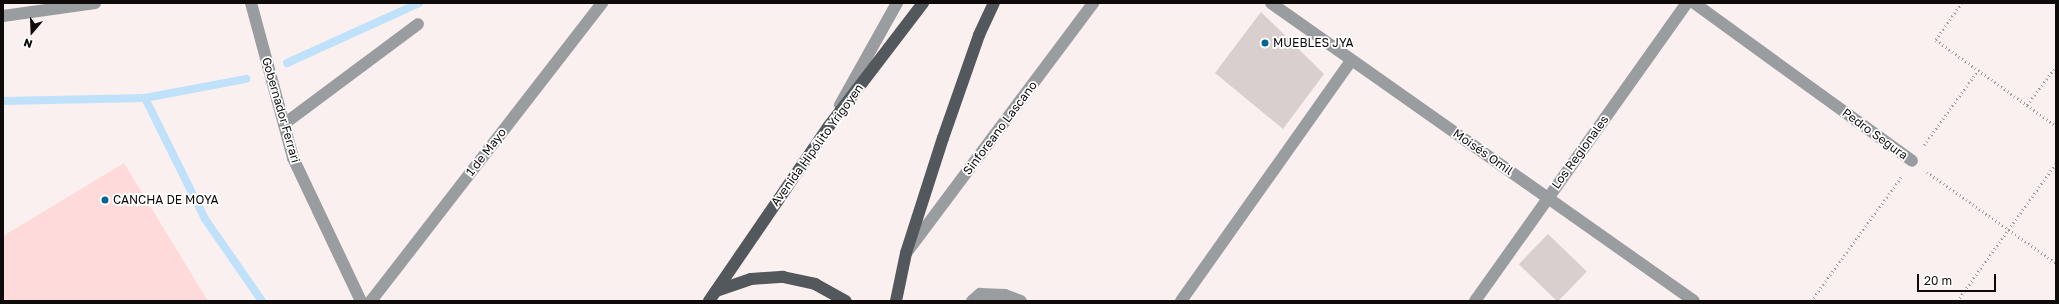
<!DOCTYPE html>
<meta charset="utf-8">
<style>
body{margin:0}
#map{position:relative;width:2059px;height:304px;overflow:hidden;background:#fbf0f0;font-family:"Golos Text",sans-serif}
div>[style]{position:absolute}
.green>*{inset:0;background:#fedbda}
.stream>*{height:8px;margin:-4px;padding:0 4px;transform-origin:4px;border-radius:4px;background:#bfe1fa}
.building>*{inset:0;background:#d9cfcf;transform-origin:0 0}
.path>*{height:2.5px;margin-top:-1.25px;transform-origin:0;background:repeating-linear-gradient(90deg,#a39b9b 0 1px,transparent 0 4px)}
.lane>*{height:12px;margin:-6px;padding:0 6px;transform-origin:6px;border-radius:6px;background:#9a9da0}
.street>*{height:12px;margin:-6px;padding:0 6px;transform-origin:6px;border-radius:6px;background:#9a9da0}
.primary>*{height:12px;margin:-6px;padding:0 6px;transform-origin:6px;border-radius:6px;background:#53585c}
.dots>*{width:11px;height:11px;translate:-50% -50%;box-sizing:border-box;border:2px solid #fff;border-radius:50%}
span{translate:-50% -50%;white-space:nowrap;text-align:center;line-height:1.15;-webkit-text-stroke:3.5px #fff;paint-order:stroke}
.poi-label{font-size:12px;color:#0e0b0a}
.left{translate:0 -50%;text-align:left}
.street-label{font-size:12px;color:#0e0b0a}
.frame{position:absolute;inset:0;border:4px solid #0e0b0a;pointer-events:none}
.north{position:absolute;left:12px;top:12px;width:40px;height:40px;-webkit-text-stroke:3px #fff;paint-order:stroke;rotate:199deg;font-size:11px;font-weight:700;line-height:16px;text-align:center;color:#0e0b0a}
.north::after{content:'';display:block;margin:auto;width:14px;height:18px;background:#0e0b0a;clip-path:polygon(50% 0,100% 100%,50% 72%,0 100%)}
.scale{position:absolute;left:1917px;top:274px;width:79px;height:18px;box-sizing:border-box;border:2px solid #0e0b0a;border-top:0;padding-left:5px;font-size:12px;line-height:14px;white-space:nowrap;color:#0e0b0a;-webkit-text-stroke:3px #fff;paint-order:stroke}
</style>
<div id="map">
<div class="green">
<i style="clip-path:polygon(124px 163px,208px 301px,3px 301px,3px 236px)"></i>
</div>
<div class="stream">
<i style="left:287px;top:63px;width:145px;rotate:-24.4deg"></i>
<i style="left:145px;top:98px;width:135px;rotate:63.6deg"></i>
<i style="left:205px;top:219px;width:100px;rotate:55.2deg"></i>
<i style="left:3px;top:101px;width:142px;rotate:-1.2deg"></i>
<i style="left:145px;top:98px;width:103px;rotate:-10.7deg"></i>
</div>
<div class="building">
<i style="clip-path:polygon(1261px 12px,1324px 74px,1283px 129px,1215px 73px)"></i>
<i style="left:1548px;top:234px;width:54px;height:42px;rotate:44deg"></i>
</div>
<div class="path">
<i style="left:1962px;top:3px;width:45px;rotate:125.1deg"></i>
<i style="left:1936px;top:40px;width:148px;rotate:35.6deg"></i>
<i style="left:2027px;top:105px;width:49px;rotate:-53.4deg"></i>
<i style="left:1924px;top:145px;width:92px;rotate:-54.2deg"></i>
<i style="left:1927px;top:172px;width:158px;rotate:35.2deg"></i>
<i style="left:1811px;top:301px;width:153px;rotate:-54deg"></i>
<i style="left:1957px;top:301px;width:170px;rotate:-54.3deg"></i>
</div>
<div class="lane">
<i style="left:284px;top:124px;width:167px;rotate:-36.7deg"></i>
</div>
<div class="street">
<i style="left:251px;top:3px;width:161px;rotate:74.8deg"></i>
<i style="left:293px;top:158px;width:158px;rotate:64.6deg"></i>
<i style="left:1271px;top:3px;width:517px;rotate:35.16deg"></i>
<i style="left:1694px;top:3px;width:269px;rotate:35.9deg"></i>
<i style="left:3px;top:16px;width:93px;rotate:-8deg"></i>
<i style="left:840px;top:105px;width:117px;rotate:-60.8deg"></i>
<i style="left:907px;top:252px;width:311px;rotate:-53.2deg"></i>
<i style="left:371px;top:301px;width:377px;rotate:-52.2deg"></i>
<i style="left:972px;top:301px;width:11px;rotate:-41deg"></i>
<i style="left:980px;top:294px;width:25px;rotate:2deg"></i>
<i style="left:1005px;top:295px;width:17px;rotate:21deg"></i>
<i style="left:1181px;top:301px;width:294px;rotate:-54.7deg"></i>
<i style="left:1475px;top:301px;width:366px;rotate:-54.6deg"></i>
</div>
<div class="primary">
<i style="left:716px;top:291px;width:37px;rotate:-19deg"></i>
<i style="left:751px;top:279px;width:32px;rotate:-4deg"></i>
<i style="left:783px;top:277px;width:33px;rotate:12deg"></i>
<i style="left:815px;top:284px;width:35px;rotate:29deg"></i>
<i style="left:709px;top:301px;width:212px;rotate:-55.6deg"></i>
<i style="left:829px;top:126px;width:155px;rotate:-52.6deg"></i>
<i style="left:896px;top:301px;width:49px;rotate:-78.2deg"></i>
<i style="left:906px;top:253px;width:121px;rotate:-72.2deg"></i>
<i style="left:943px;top:138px;width:109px;rotate:-70.7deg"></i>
<i style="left:979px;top:35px;width:35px;rotate:-65deg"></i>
</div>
<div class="dots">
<i style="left:1265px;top:43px;background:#046493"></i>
<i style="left:105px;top:200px;background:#046493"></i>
</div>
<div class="poi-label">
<span class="left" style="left:1273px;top:43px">MUEBLES JYA</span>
<span class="left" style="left:113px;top:200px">CANCHA DE MOYA</span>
</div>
<div class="street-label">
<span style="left:281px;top:110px;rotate:74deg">Gobernador Ferrari</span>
<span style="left:1000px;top:128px;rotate:-53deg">Sinforeano Lascano</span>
<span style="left:1875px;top:134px;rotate:36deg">Pedro Segura</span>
<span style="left:817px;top:145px;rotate:-54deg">Avenida Hipólito Yrigoyen</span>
<span style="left:486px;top:152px;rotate:-52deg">1 de Mayo</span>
<span style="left:1483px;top:152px;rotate:35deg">Moisés Omil</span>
<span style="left:1580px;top:152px;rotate:-54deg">Los Regionales</span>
</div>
<div class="frame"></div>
<div class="north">N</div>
<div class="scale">20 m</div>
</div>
